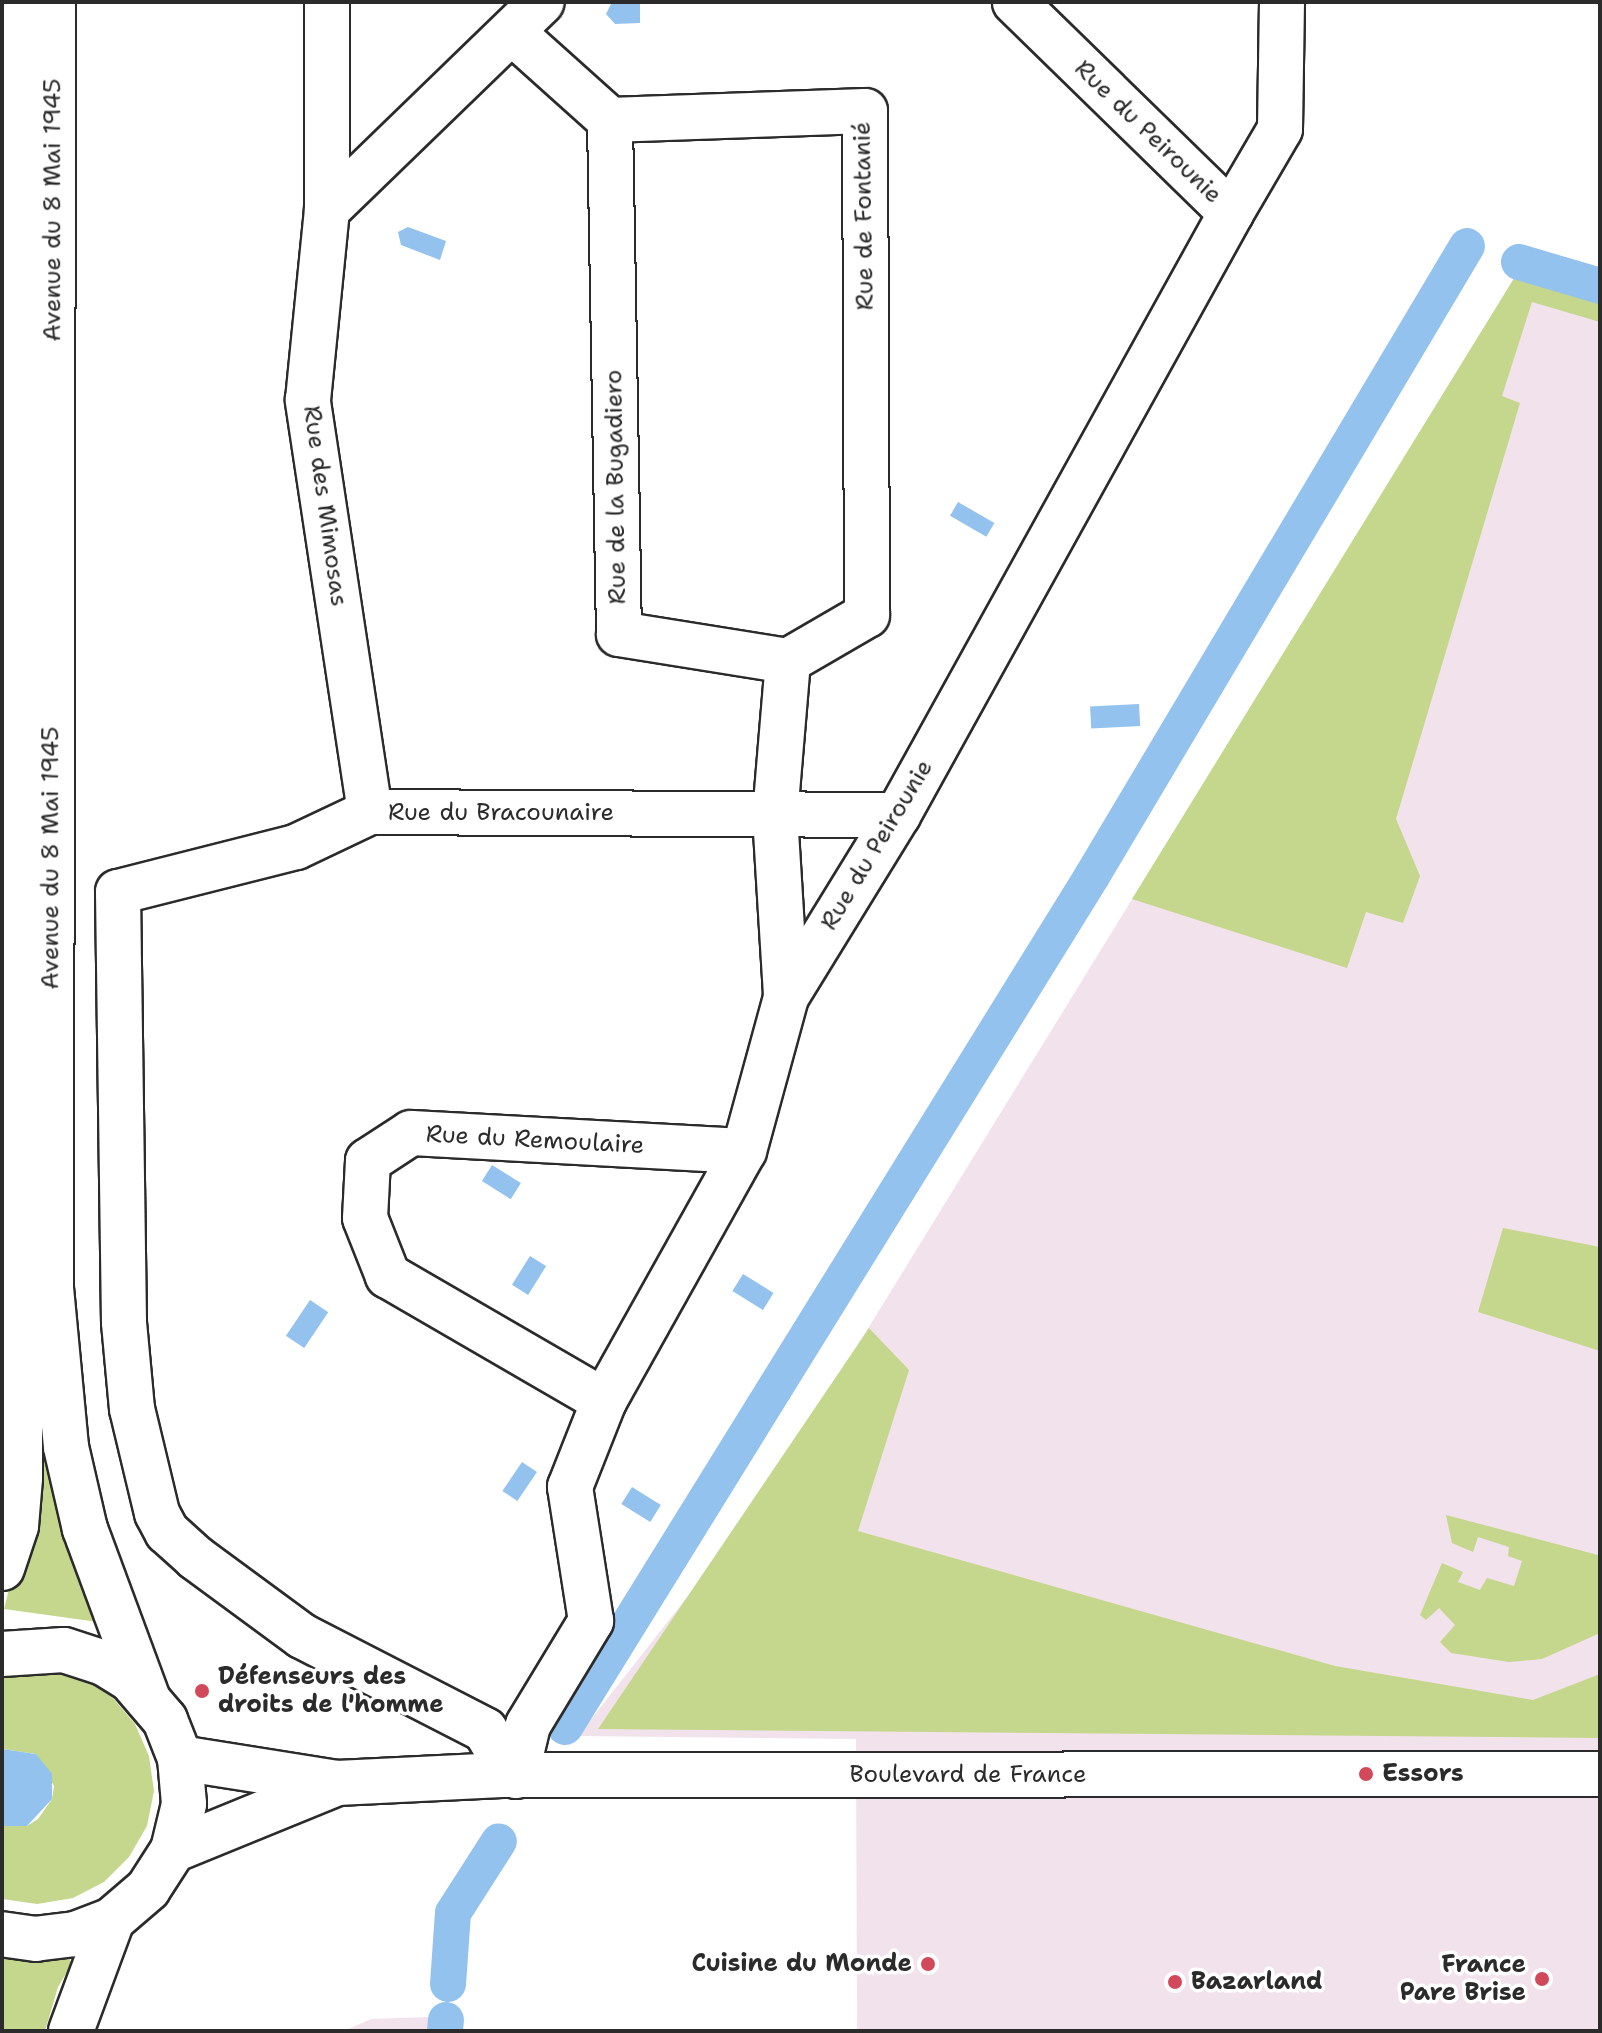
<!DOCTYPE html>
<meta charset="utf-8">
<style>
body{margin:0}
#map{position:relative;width:1602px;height:2033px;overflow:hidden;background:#fff;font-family:"Shantell Sans",sans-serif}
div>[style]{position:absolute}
.built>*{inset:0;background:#f2e2eb}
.green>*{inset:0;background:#c5d78c}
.water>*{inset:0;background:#92c2ed;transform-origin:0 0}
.canal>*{height:36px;margin:-18px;padding:0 18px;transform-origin:18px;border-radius:18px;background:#92c2ed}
.roads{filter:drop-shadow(2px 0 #2b2b2b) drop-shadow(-2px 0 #2b2b2b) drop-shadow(0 2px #2b2b2b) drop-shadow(0 -2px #2b2b2b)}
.minor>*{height:44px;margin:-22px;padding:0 22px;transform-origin:22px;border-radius:22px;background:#fff}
.major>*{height:44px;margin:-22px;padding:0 22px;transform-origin:22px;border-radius:22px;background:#fff}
.dots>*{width:22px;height:22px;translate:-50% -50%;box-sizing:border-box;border:4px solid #fff;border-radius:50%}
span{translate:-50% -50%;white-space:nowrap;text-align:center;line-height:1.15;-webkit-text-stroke:7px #fff;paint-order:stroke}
.street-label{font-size:24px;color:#2b2b2b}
.poi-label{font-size:24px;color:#2b2b2b;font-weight:700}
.left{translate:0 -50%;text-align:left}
.right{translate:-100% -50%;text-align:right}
.frame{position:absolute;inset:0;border:4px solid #2b2b2b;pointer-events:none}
</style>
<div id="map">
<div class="built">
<i style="clip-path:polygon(1521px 267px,1600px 289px,1600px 2031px,857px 2031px,856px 1739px,578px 1736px,760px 1504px)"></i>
<i style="clip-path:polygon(430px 2017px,429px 2031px,344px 2031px,371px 2019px)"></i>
</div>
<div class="green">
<i style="clip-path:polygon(1521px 267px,1600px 291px,1600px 322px,1532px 302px,1502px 396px,1520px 403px,1396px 819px,1420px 876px,1403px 923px,1366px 912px,1347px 968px,1132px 899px)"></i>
<i style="clip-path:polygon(1503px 1228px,1600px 1247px,1600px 1351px,1478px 1312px)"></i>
<i style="clip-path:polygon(869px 1328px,909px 1370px,858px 1531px,1335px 1666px,1533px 1700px,1600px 1674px,1600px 1738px,598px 1729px)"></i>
<i style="clip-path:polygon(44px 1450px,98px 1622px,4px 1609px)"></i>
<i style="clip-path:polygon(1446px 1515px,1598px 1555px,1600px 1633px,1542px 1659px,1509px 1662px,1451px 1653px,1440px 1642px,1455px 1625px,1439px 1608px,1426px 1620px,1420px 1615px,1442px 1563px,1463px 1572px,1458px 1582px,1480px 1590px,1487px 1578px,1514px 1586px,1522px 1561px,1508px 1556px,1509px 1547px,1478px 1537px,1473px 1552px,1452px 1543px)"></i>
<i style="clip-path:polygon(45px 1669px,82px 1678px,112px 1697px,135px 1724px,149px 1756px,154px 1791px,147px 1826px,129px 1857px,104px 1882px,73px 1898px,37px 1904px,2px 1899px,2px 1826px,27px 1826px,38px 1819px,52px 1799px,54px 1786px,36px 1754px,2px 1749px,2px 1674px)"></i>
<i style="clip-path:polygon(2px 1951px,69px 1955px,71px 1965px,58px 1987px,45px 2031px,2px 2031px)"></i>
</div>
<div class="water">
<i style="clip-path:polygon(612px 2px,640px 2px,640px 23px,615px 24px,606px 14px)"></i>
<i style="clip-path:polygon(408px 227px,446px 241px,440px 260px,401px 245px,398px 232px)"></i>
<i style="left:958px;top:502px;width:42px;height:16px;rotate:30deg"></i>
<i style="left:1139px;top:704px;width:22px;height:49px;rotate:87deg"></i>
<i style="left:492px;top:1165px;width:34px;height:19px;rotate:32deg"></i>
<i style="left:530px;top:1256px;width:19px;height:34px;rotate:32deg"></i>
<i style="left:743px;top:1274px;width:36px;height:20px;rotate:32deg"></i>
<i style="left:310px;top:1300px;width:22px;height:43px;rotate:34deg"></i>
<i style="left:522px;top:1462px;width:18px;height:35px;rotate:34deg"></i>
<i style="left:632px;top:1487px;width:34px;height:20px;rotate:32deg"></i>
<i style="clip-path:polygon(2px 1749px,36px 1754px,52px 1774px,52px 1799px,27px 1826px,2px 1826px)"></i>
</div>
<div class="canal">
<i style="left:1519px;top:262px;width:84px;rotate:16.5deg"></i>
<i style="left:565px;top:1727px;width:1001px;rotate:-58.23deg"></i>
<i style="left:1092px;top:876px;width:733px;rotate:-59.24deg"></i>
<i style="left:448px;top:1984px;width:71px;rotate:-86deg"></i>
<i style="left:453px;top:1913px;width:85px;rotate:-57.4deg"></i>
<i style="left:445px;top:2031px;width:11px;rotate:-85deg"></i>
</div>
<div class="roads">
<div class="minor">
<i style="left:327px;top:2px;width:208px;rotate:90deg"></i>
<i style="left:512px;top:32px;width:132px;rotate:41.9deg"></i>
<i style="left:610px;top:120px;width:255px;rotate:-2deg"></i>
<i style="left:865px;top:111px;width:504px;rotate:89.77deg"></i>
<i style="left:867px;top:615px;width:91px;rotate:149.8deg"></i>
<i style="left:610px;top:120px;width:514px;rotate:89deg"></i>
<i style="left:619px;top:634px;width:171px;rotate:9.1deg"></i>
<i style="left:788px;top:661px;width:155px;rotate:94.8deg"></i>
<i style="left:775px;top:815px;width:182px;rotate:86.5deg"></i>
<i style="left:1231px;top:213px;width:97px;rotate:-59.7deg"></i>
<i style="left:1280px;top:129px;width:127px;rotate:-89.1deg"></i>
<i style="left:370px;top:812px;width:417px;rotate:-98.6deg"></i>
<i style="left:308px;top:400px;width:191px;rotate:-84.3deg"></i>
<i style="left:327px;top:210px;width:299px;rotate:-44.1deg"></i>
<i style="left:604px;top:1401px;width:250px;rotate:-149.9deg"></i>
<i style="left:388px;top:1276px;width:62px;rotate:-111.6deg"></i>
<i style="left:365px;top:1218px;width:57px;rotate:-87deg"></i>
<i style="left:368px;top:1161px;width:51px;rotate:-33.1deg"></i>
<i style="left:411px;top:1133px;width:333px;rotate:3.1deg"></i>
<i style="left:180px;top:1758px;width:159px;rotate:9deg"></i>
<i style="left:337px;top:1783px;width:165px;rotate:-2.8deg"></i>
<i style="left:502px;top:1775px;width:1098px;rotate:-0.05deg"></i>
<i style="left:502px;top:1775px;width:25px;rotate:-101deg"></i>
<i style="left:497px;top:1750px;width:23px;rotate:-121deg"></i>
<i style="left:485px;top:1730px;width:206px;rotate:-152.8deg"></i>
<i style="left:302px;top:1636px;width:132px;rotate:-143.7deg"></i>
<i style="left:196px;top:1558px;width:39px;rotate:-138deg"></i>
<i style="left:167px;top:1532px;width:21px;rotate:-118deg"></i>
<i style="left:157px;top:1513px;width:107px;rotate:-103.5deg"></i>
<i style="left:132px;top:1409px;width:87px;rotate:-95.3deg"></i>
<i style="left:124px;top:1322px;width:430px;rotate:-90.8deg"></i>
<i style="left:118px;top:892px;width:184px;rotate:-14.2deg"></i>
<i style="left:296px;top:847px;width:82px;rotate:-25.3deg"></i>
<i style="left:370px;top:812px;width:528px;rotate:0.33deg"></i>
<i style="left:516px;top:1776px;width:52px;rotate:-76.8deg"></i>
<i style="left:528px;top:1725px;width:122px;rotate:-58.8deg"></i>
<i style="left:591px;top:1621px;width:136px;rotate:-98.9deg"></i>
<i style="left:570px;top:1487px;width:92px;rotate:-68.4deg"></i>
<i style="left:604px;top:1401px;width:287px;rotate:-60.8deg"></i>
<i style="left:744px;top:1151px;width:160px;rotate:-74.7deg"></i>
<i style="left:786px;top:997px;width:214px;rotate:-58.4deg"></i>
<i style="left:898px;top:815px;width:688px;rotate:-61.05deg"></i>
<i style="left:1231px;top:213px;width:302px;rotate:-135.7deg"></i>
<i style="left:173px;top:1850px;width:177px;rotate:-22.2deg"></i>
</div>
<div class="major">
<i style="left:53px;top:2px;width:1286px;rotate:90.09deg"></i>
<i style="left:51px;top:1288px;width:160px;rotate:84.6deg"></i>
<i style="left:66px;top:1447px;width:84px;rotate:77deg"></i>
<i style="left:85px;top:1529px;width:181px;rotate:69.7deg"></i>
<i style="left:2px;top:1568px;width:44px;rotate:-71.6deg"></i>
<i style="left:16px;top:1526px;width:48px;rotate:-85.2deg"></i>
<i style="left:20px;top:1478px;width:1476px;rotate:-90.39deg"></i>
<i style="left:2px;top:1654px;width:62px;rotate:-3.7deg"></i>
<i style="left:64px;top:1650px;width:42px;rotate:18deg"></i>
<i style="left:104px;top:1663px;width:31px;rotate:32deg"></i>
<i style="left:130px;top:1679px;width:54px;rotate:49.5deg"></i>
<i style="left:165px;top:1720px;width:41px;rotate:68.5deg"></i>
<i style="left:180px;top:1758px;width:46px;rotate:85deg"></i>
<i style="left:184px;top:1804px;width:47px;rotate:103.4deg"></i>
<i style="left:173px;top:1850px;width:46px;rotate:122.7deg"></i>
<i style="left:148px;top:1889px;width:48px;rotate:139.3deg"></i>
<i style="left:112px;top:1920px;width:40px;rotate:159deg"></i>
<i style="left:75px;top:1934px;width:39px;rotate:173deg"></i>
<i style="left:36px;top:1939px;width:34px;rotate:-172deg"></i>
<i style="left:71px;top:2031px;width:118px;rotate:-69.7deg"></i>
</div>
</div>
<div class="dots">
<i style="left:202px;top:1691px;background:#d1495b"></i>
<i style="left:1366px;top:1774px;background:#d1495b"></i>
<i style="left:928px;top:1964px;background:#d1495b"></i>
<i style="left:1542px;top:1979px;background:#d1495b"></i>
<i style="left:1175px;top:1982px;background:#d1495b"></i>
</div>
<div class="street-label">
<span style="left:1148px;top:132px;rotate:44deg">Rue du Peirounie</span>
<span style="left:53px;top:210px;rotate:-90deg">Avenue du 8 Mai 1945</span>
<span style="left:864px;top:216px;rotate:-91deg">Rue de Fontanié</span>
<span style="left:616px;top:487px;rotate:-91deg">Rue de la Bugadiero</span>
<span style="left:325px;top:506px;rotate:82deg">Rue des Mimosas</span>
<span style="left:501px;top:813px">Rue du Bracounaire</span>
<span style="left:877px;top:845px;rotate:-59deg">Rue du Peirounie</span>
<span style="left:51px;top:858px;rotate:-90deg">Avenue du 8 Mai 1945</span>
<span style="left:535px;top:1140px;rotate:3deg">Rue du Remoulaire</span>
<span style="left:968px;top:1775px">Boulevard de France</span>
</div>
<div class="poi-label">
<span class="left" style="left:218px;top:1691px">Défenseurs des<br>droits de l'homme</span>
<span class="left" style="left:1382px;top:1774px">Essors</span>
<span class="right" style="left:912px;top:1964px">Cuisine du Monde</span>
<span class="right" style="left:1526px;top:1979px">France<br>Pare Brise</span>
<span class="left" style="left:1191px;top:1982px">Bazarland</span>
</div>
<div class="frame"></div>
</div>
